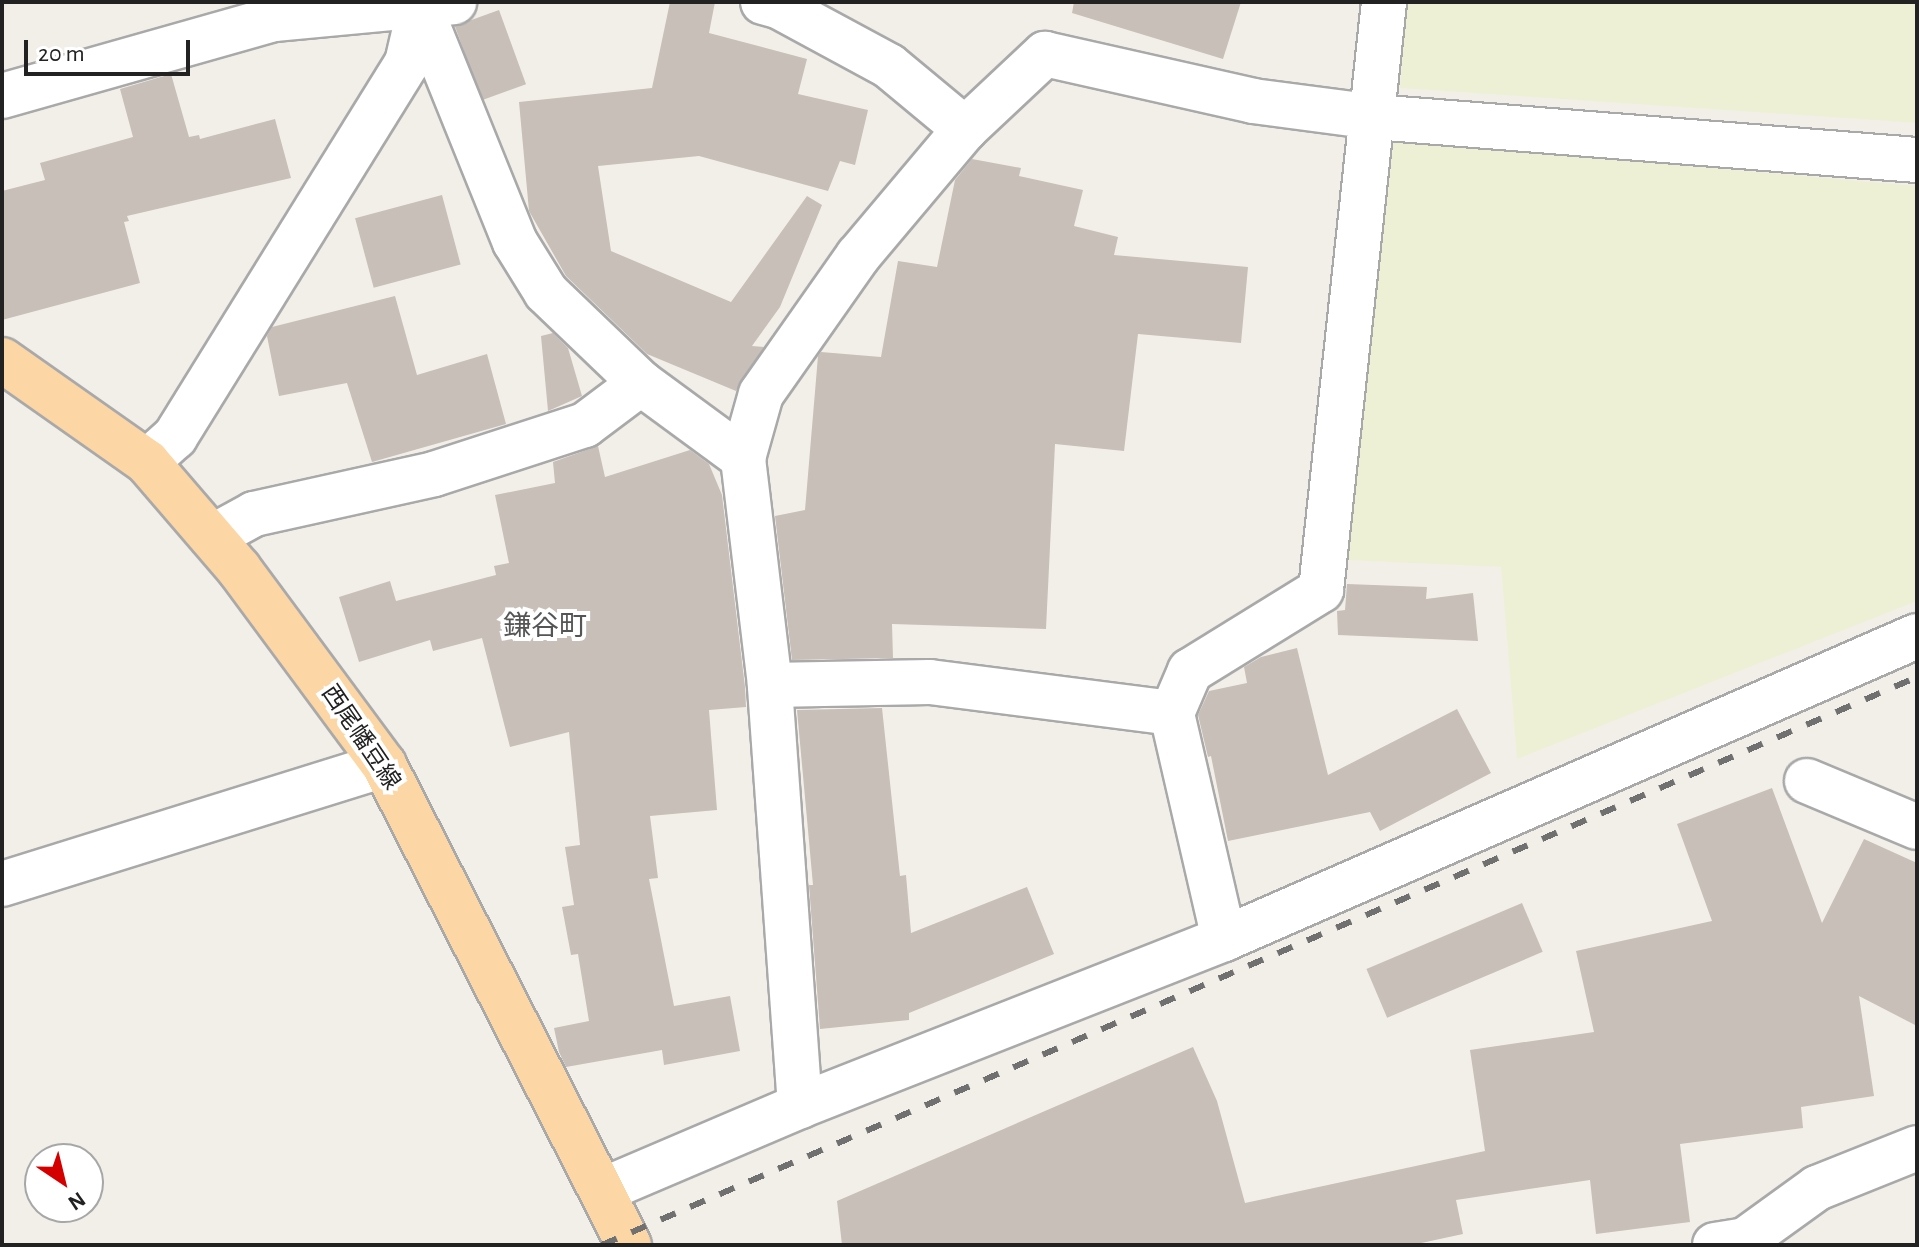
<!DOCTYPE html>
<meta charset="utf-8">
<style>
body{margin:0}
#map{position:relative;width:1919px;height:1247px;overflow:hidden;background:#f2efe9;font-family:"Alegreya Sans","Noto Sans JP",sans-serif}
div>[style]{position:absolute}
.farmland>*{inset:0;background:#eef0d5}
.building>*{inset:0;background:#c7bfb8;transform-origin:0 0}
.roads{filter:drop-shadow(2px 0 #a9a9a9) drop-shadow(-2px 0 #a9a9a9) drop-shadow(0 2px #a9a9a9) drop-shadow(0 -2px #a9a9a9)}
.minor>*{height:44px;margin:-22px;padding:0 22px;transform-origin:22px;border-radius:22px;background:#fff}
.major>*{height:44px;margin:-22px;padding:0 22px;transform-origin:22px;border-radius:22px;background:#fcd6a4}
.rail>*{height:6px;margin-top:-3px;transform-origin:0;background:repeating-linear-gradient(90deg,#707070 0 16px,transparent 0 32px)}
span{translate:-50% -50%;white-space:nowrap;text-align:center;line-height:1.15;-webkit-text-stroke:8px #fff;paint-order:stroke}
.street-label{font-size:24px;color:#222}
.quarter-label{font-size:28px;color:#555}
.frame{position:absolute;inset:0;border:4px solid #222;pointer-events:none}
.north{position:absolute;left:24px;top:1143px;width:80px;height:80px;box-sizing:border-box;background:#fff;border:2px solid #a7a7a7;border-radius:50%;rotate:145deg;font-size:22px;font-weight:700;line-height:32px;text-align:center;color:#222}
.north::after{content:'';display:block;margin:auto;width:28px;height:36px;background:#d40000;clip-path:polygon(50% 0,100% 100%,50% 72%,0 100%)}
.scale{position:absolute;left:24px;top:40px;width:166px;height:36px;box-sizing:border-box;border:4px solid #222;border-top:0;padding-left:10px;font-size:24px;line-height:28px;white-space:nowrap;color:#222;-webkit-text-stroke:6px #fff;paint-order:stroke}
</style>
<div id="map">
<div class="farmland">
<i style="clip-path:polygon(1407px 2px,1917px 2px,1917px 123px,1400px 88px)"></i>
<i style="clip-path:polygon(1394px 140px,1917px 186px,1917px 601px,1517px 759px,1501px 567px,1346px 560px)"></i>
</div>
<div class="building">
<i style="clip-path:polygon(670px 2px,715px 2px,709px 33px,807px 59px,798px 94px,868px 110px,855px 165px,840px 161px,828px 191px,699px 156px,598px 166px,611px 251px,731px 302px,807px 196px,822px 205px,780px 307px,752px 346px,764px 347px,736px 391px,647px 354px,566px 276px,529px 211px,519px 102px,652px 88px)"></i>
<i style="clip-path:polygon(1074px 2px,1241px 2px,1223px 59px,1072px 13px)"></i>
<i style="left:499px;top:10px;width:79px;height:47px;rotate:70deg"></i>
<i style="clip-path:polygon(171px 74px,189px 137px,199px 135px,200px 139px,275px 119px,291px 178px,127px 216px,129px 221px,124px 222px,140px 283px,2px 320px,2px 191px,45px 180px,40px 163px,133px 137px,120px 89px)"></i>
<i style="clip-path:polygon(972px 159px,1021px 168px,1019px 176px,1083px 190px,1074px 226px,1118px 237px,1114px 255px,1248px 267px,1241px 343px,1138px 334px,1124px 451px,1055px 444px,1046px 629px,892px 624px,893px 658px,792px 660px,775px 516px,805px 510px,818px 356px,821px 352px,881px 357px,898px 261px,937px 267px,955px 180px)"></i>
<i style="left:442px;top:195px;width:72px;height:90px;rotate:75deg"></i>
<i style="clip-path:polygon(395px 296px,417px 375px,487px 354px,506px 424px,372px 462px,347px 383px,279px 396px,267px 336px,272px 327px)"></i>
<i style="clip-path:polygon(553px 333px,568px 348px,582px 396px,548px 411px,541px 336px)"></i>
<i style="clip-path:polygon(598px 446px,605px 477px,690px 450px,709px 464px,722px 495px,745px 687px,746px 707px,709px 710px,717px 810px,650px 816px,658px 878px,649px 879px,674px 1006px,730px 996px,740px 1051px,664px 1065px,662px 1050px,566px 1067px,559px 1052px,554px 1028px,589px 1021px,578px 954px,571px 955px,562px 907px,574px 905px,565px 847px,580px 845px,569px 732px,510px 747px,482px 638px,433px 651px,430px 640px,359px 662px,339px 597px,390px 581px,396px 601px,496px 575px,494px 566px,509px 563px,495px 495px,555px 483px,553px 462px)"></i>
<i style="clip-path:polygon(1347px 584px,1427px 587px,1426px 599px,1473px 593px,1478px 641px,1338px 635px,1337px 611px,1345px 610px)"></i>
<i style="clip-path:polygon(1297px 648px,1328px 775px,1457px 709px,1491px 773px,1380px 831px,1370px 812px,1228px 841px,1211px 756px,1208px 757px,1198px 715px,1209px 691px,1247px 683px,1244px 667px,1261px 657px)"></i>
<i style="clip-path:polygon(882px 708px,900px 876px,906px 875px,911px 933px,1027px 887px,1054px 954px,909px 1013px,909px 1020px,820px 1029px,809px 885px,813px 885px,797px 710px)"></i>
<i style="clip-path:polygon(1772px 788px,1822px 923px,1864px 839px,1917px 863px,1917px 1026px,1859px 996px,1874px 1096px,1801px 1107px,1803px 1128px,1680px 1144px,1690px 1222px,1596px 1234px,1590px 1180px,1456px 1200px,1463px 1234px,1412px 1245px,842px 1245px,837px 1201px,1193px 1047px,1217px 1101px,1245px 1203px,1485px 1151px,1470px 1050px,1594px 1032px,1576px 951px,1712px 921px,1677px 824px)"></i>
<i style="left:1522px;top:903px;width:53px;height:169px;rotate:67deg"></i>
</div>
<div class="roads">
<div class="minor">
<i style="left:418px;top:2px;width:259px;rotate:68deg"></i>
<i style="left:515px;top:242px;width:59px;rotate:58.2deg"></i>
<i style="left:546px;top:292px;width:132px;rotate:43.8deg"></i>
<i style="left:641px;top:383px;width:127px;rotate:36.3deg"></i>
<i style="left:763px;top:2px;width:16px;rotate:15deg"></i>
<i style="left:778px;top:6px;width:126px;rotate:28.4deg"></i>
<i style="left:889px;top:66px;width:99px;rotate:39.7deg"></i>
<i style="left:2px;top:96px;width:284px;rotate:-15.8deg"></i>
<i style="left:275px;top:19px;width:180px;rotate:-5.4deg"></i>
<i style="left:147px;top:462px;width:38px;rotate:-42deg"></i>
<i style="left:175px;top:437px;width:440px;rotate:-58.2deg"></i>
<i style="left:407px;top:63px;width:57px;rotate:-76.9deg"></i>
<i style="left:212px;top:537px;width:48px;rotate:-28.7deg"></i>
<i style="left:254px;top:514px;width:184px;rotate:-12.5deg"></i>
<i style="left:434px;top:474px;width:159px;rotate:-18deg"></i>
<i style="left:585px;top:425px;width:70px;rotate:-36.9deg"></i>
<i style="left:770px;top:685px;width:160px;rotate:-1.1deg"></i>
<i style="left:930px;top:682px;width:244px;rotate:7.3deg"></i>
<i style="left:1807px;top:781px;width:119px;rotate:22.7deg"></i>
<i style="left:2px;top:884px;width:400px;rotate:-17.3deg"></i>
<i style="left:1224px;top:939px;width:232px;rotate:-103deg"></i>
<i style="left:1172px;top:713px;width:46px;rotate:-66.8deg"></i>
<i style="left:1190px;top:671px;width:154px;rotate:-31.7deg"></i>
<i style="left:1321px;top:590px;width:591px;rotate:-83.88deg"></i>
<i style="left:800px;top:1106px;width:422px;rotate:-94.1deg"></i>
<i style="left:770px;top:685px;width:229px;rotate:-96.8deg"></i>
<i style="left:743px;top:458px;width:66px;rotate:-74.3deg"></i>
<i style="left:761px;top:394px;width:169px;rotate:-54.9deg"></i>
<i style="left:858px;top:256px;width:166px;rotate:-49.9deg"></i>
<i style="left:965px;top:129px;width:110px;rotate:-43.2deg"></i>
<i style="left:1045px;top:54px;width:213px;rotate:12.7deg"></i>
<i style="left:1253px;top:101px;width:122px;rotate:7.5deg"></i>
<i style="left:1374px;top:117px;width:545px;rotate:4.53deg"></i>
<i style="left:603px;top:1190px;width:214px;rotate:-23.1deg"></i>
<i style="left:800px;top:1106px;width:456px;rotate:-21.5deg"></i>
<i style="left:1224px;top:939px;width:756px;rotate:-23.62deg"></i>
<i style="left:1715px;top:1245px;width:30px;rotate:-9deg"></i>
<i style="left:1745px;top:1240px;width:89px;rotate:-35.8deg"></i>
<i style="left:1817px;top:1188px;width:108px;rotate:-21.8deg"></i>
</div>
<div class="major">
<i style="left:2px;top:360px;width:177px;rotate:35.1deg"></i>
<i style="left:147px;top:462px;width:141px;rotate:49.3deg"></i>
<i style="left:239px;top:569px;width:244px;rotate:53.5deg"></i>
<i style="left:384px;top:765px;width:539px;rotate:62.96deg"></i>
</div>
</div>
<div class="rail">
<i style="left:602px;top:1245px;width:1432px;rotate:-23.36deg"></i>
</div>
<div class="street-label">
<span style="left:360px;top:738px;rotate:56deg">西尾幡豆線</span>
</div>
<div class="quarter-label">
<span style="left:545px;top:627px">鎌谷町</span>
</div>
<div class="frame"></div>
<div class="north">N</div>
<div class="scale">20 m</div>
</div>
